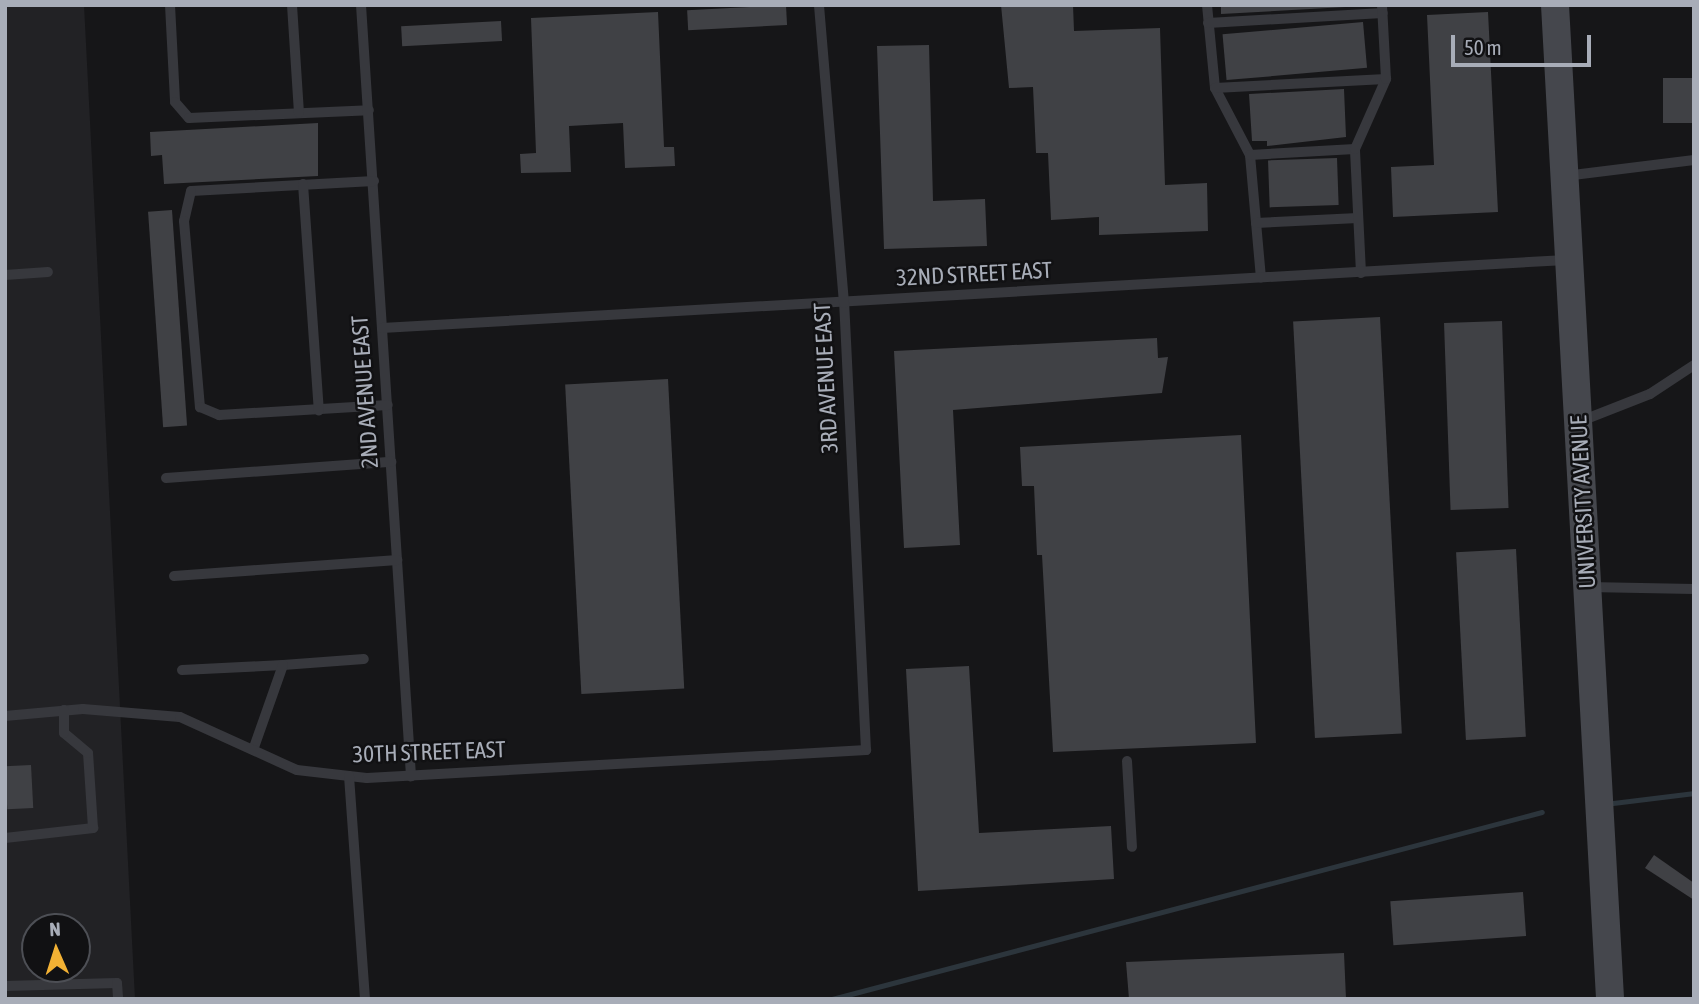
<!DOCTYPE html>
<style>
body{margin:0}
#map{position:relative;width:1699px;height:1004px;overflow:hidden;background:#161618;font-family:"Asap Condensed",sans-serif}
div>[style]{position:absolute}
.built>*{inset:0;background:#222225}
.stream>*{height:5px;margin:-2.5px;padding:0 2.5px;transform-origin:2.5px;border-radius:2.5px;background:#2c353c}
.building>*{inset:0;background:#404145;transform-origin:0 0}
.lane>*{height:10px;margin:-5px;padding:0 5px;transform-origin:5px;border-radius:5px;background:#37383d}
.secondary>*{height:28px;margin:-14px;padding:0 14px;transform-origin:14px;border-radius:14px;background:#45474d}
span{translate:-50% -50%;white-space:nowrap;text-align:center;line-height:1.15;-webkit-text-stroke:5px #111113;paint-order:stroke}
.street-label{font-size:23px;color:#a8adb8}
.frame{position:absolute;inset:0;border:7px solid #a8adb8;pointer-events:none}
.north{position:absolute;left:21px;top:913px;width:70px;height:70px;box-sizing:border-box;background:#111113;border:2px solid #4d4f55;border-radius:50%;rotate:357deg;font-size:19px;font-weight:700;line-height:28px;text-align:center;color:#a8adb8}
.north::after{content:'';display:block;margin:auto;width:24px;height:32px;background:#f2b134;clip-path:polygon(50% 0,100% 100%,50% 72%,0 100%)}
.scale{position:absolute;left:1451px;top:35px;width:140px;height:32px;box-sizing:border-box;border:4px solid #a8adb8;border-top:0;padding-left:9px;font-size:21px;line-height:24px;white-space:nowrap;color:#a8adb8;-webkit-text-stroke:5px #111113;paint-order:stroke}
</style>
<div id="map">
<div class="built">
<i style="clip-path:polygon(evenodd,5px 5px,84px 5px,135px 999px,5px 999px,5px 5px,35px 927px,77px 927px,77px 969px,35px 969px,35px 927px)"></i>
</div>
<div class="stream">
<i style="left:1613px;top:803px;width:82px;rotate:-7deg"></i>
<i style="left:832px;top:999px;width:734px;rotate:-14.76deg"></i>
</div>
<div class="building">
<i style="left:786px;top:5px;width:20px;height:99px;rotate:87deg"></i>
<i style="clip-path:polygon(1001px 5px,1073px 5px,1074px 31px,1160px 28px,1165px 185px,1207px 183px,1208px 231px,1099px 235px,1099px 217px,1051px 220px,1048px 153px,1036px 153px,1033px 87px,1009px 88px)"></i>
<i style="clip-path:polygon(1221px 5px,1363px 5px,1363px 6px,1221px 14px)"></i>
<i style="clip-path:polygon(658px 12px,664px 147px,674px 147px,675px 166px,625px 168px,623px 123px,569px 126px,571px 172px,521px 173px,520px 154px,536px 153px,531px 18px)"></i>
<i style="clip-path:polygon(1488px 12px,1498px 212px,1393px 217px,1391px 167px,1434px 165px,1427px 15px)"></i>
<i style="left:501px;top:21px;width:20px;height:100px;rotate:87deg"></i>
<i style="left:1363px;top:22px;width:46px;height:141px;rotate:85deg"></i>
<i style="clip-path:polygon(929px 45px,933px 201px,985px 199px,987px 246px,884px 249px,877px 46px)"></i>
<i style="left:1663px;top:78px;width:31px;height:45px"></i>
<i style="clip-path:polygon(1344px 89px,1346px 137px,1267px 146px,1267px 141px,1252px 141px,1249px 94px)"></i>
<i style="clip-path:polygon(318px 123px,318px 176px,164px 184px,162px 155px,151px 156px,150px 132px)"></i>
<i style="left:1337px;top:158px;width:47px;height:69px;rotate:88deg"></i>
<i style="left:172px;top:210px;width:216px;height:24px;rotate:86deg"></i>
<i style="left:1380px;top:317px;width:417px;height:87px;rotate:87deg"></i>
<i style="left:1502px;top:321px;width:187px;height:58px;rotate:88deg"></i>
<i style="clip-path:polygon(1157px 338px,1158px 358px,1168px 357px,1162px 393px,953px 410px,960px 545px,904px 548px,894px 351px)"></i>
<i style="left:668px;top:379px;width:310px;height:103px;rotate:87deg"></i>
<i style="clip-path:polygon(1241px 435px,1256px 743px,1053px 752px,1042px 555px,1037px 555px,1034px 486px,1022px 486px,1020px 447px)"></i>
<i style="left:1516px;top:549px;width:188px;height:60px;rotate:87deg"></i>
<i style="clip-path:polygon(969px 666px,979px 833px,1111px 826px,1114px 879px,918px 891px,906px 669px)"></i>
<i style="left:31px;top:765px;width:43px;height:26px;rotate:87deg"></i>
<i style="clip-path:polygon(1654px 855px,1694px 883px,1694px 900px,1645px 868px)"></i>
<i style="left:1523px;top:892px;width:44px;height:133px;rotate:86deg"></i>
<i style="clip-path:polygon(1344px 953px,1346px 999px,1129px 999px,1126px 962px)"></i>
</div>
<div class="lane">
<i style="left:170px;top:5px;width:97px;rotate:87deg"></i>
<i style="left:175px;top:102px;width:21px;rotate:49deg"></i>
<i style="left:189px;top:118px;width:180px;rotate:-2.5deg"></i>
<i style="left:292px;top:5px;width:108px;rotate:86.3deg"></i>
<i style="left:361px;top:5px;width:773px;rotate:86.29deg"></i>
<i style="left:1207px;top:5px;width:83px;rotate:84.5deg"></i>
<i style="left:1215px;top:88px;width:76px;rotate:62.4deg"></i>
<i style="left:1250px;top:155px;width:123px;rotate:84.9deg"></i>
<i style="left:1208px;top:23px;width:175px;rotate:-3.3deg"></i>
<i style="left:1215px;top:88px;width:171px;rotate:-3deg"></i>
<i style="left:1250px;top:155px;width:105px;rotate:-3.3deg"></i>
<i style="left:1565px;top:176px;width:130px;rotate:-7.1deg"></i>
<i style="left:374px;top:181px;width:183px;rotate:176.9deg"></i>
<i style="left:191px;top:191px;width:31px;rotate:103deg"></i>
<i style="left:184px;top:221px;width:187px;rotate:85.1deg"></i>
<i style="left:200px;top:407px;width:21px;rotate:23deg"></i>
<i style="left:219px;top:415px;width:169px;rotate:-3.4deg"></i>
<i style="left:303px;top:184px;width:227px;rotate:86deg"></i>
<i style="left:1256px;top:223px;width:102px;rotate:-2.8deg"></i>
<i style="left:1361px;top:273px;width:124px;rotate:-92.8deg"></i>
<i style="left:1355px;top:149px;width:77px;rotate:-66.1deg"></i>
<i style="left:1386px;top:79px;width:74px;rotate:-93.1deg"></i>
<i style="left:5px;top:275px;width:43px;rotate:-4deg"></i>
<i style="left:382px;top:328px;width:1186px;rotate:-3.29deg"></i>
<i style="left:1581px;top:421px;width:74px;rotate:-21.4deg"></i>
<i style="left:1650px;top:394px;width:53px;rotate:-33.4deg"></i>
<i style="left:166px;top:478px;width:226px;rotate:-4.1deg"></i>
<i style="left:174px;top:576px;width:224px;rotate:-4.1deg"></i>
<i style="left:1588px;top:587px;width:106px;rotate:1.1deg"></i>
<i style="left:283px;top:665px;width:81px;rotate:-4.2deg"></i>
<i style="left:182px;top:670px;width:101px;rotate:-2.8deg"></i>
<i style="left:283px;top:665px;width:90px;rotate:109.4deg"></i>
<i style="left:5px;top:716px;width:78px;rotate:-5.1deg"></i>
<i style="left:83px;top:709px;width:97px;rotate:4.7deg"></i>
<i style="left:180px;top:717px;width:128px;rotate:24.4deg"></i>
<i style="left:297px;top:770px;width:70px;rotate:6.5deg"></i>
<i style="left:367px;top:778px;width:500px;rotate:-3.2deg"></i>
<i style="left:866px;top:750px;width:448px;rotate:-92.8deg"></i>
<i style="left:844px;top:303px;width:299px;rotate:-94.8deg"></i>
<i style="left:1127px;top:761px;width:86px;rotate:86.7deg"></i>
<i style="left:349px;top:776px;width:224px;rotate:85.9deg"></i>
<i style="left:5px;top:838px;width:89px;rotate:-6.5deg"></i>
<i style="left:93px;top:828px;width:75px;rotate:-93.8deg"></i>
<i style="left:88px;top:753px;width:31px;rotate:-140deg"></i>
<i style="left:64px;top:733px;width:23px;rotate:-90deg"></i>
<i style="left:5px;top:986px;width:112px;rotate:-1.5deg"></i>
<i style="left:117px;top:983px;width:16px;rotate:86deg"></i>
</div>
<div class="secondary">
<i style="left:1555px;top:5px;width:996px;rotate:86.83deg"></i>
</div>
<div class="street-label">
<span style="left:974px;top:274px;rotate:-3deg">32ND STREET EAST</span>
<span style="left:826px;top:378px;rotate:-93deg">3RD AVENUE EAST</span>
<span style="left:365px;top:392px;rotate:-94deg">2ND AVENUE EAST</span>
<span style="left:1583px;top:502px;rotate:-93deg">UNIVERSITY AVENUE</span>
<span style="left:429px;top:752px;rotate:-2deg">30TH STREET EAST</span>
</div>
<div class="frame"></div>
<div class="north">N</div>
<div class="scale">50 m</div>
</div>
